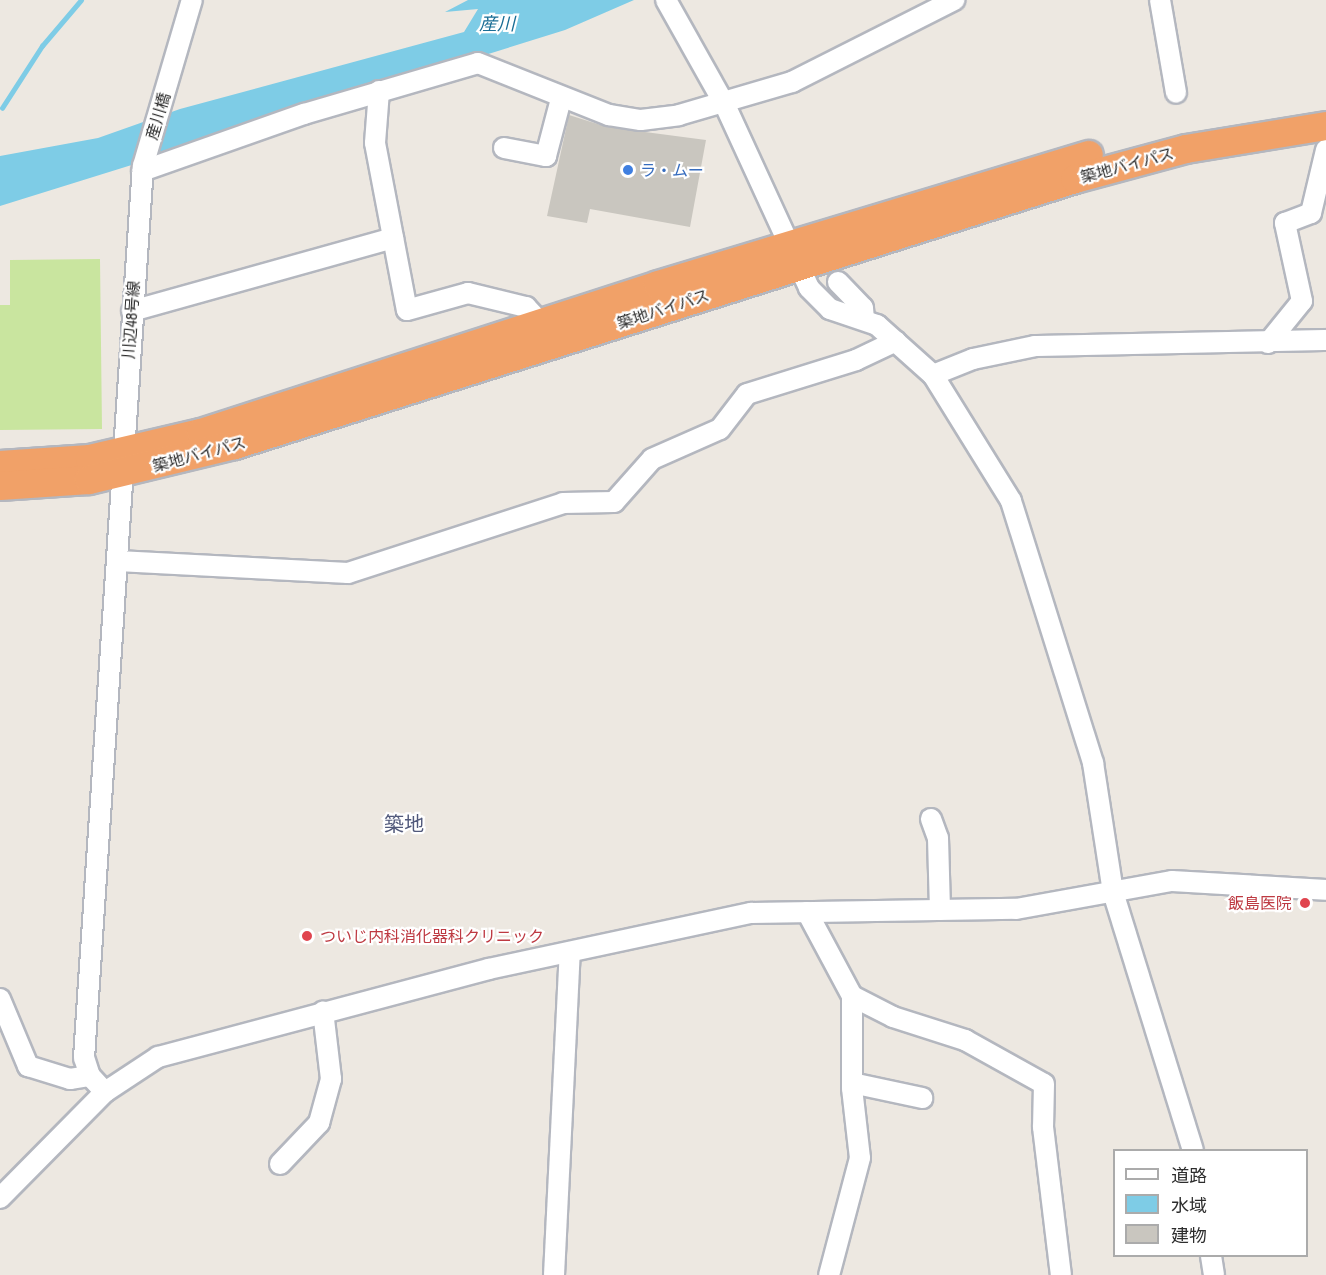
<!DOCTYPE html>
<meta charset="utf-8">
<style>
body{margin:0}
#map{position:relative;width:1326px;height:1275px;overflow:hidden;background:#ede8e1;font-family:"Archivo Narrow","Noto Sans JP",sans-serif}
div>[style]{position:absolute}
.pitch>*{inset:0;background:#c9e59f}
.water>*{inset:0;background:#7ecce6}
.stream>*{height:4.5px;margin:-2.25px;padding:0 2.25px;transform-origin:2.25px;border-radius:2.25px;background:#7ecce6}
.building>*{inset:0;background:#c9c6bf}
.roads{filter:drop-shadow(2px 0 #b4b7bf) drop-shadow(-2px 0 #b4b7bf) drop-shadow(0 2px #b4b7bf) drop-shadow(0 -2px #b4b7bf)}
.minor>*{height:20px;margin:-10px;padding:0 10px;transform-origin:10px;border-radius:10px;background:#fff}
.highway>*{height:28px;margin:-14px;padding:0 14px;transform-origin:14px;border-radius:14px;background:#f1a168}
.dots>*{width:16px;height:16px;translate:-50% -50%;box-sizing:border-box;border:3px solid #fff;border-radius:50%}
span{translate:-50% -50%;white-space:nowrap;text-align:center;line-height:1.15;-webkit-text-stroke:4.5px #fff;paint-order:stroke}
.street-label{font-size:16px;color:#2d2d2d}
.shop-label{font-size:16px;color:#366cbe}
.left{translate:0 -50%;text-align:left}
.health-label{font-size:16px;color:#be3a42}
.right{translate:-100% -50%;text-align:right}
.water-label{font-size:18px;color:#196d95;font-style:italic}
.quarter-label{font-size:20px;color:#51597b}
.legend{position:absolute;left:1113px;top:1149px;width:195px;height:108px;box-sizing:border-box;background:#fff;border:2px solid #ababab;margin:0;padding:8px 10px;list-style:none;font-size:18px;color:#2d2d2d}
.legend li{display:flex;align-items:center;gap:12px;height:30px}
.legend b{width:30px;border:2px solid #ababab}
</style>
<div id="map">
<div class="pitch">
<i style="clip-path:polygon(100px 259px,102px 429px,0 430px,0 305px,10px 305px,10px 260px)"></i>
</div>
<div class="water">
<i style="clip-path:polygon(468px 0,634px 0,565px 30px,0 206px,0 156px,98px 138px,180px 109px,464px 32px,478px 9px,445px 12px)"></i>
</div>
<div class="stream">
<i style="left:2px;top:108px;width:74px;rotate:-57.2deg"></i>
<i style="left:42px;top:46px;width:60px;rotate:-49.7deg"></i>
</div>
<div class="building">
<i style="clip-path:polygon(569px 115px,607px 127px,706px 140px,690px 227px,590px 209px,587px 223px,547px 216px)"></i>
</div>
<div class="roads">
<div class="minor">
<i style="left:666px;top:0;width:120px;rotate:60.7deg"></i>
<i style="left:725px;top:105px;width:201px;rotate:65.3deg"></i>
<i style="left:809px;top:288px;width:30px;rotate:45deg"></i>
<i style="left:830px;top:309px;width:50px;rotate:18.8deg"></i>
<i style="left:877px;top:325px;width:75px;rotate:41.8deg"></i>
<i style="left:933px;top:375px;width:148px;rotate:58.2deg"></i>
<i style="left:1011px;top:501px;width:275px;rotate:72.6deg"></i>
<i style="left:1093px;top:763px;width:131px;rotate:81.2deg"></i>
<i style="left:1113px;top:892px;width:270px;rotate:72.8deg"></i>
<i style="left:1160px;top:0;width:94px;rotate:80.2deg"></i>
<i style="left:379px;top:91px;width:52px;rotate:94.4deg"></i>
<i style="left:375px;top:143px;width:170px;rotate:79.2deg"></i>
<i style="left:407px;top:310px;width:63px;rotate:-15.6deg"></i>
<i style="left:468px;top:293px;width:60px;rotate:13.6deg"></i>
<i style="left:526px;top:307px;width:22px;rotate:47deg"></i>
<i style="left:504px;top:148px;width:43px;rotate:10.8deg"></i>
<i style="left:546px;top:156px;width:59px;rotate:-75.3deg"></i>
<i style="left:142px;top:171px;width:172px;rotate:-19.4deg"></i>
<i style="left:304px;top:114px;width:181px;rotate:-16.3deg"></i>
<i style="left:478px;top:63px;width:141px;rotate:21.7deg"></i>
<i style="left:609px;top:115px;width:32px;rotate:9deg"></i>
<i style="left:641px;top:120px;width:38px;rotate:-7deg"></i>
<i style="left:679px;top:115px;width:118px;rotate:-16.3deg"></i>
<i style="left:792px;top:82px;width:182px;rotate:-26.8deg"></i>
<i style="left:838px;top:282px;width:36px;rotate:46deg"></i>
<i style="left:863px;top:308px;width:11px;rotate:85deg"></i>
<i style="left:132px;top:311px;width:271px;rotate:-15.6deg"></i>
<i style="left:1268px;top:343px;width:54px;rotate:-51deg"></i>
<i style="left:1302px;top:301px;width:80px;rotate:-102.3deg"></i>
<i style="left:1285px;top:223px;width:28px;rotate:-21deg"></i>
<i style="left:1311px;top:213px;width:65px;rotate:-76.6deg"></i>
<i style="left:933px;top:375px;width:43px;rotate:-21.8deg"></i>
<i style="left:973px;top:359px;width:63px;rotate:-11.8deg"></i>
<i style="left:1035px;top:346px;width:291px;rotate:-1.2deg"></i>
<i style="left:118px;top:561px;width:230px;rotate:3deg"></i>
<i style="left:348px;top:573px;width:226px;rotate:-18deg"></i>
<i style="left:563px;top:503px;width:51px;rotate:-1.1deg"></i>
<i style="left:614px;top:502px;width:57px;rotate:-48.5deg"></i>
<i style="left:652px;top:459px;width:74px;rotate:-23.8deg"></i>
<i style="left:720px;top:429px;width:44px;rotate:-52.4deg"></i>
<i style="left:747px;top:394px;width:114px;rotate:-17.3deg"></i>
<i style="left:856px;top:360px;width:44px;rotate:-25.4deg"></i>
<i style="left:931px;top:819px;width:20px;rotate:70deg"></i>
<i style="left:938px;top:838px;width:72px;rotate:88.4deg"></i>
<i style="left:807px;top:912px;width:95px;rotate:61.8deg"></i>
<i style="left:852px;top:996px;width:92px;rotate:90deg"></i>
<i style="left:852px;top:1088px;width:70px;rotate:83.5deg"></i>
<i style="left:860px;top:1158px;width:121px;rotate:104.8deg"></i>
<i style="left:852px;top:996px;width:46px;rotate:27.1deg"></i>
<i style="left:893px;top:1017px;width:76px;rotate:17.7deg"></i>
<i style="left:965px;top:1040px;width:90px;rotate:29.1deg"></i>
<i style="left:1044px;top:1084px;width:43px;rotate:91.3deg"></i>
<i style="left:1043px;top:1127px;width:149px;rotate:83.1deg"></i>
<i style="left:0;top:999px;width:73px;rotate:67.3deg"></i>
<i style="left:28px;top:1066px;width:44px;rotate:17.2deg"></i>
<i style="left:70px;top:1079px;width:20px;rotate:-9deg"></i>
<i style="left:852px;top:1083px;width:72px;rotate:12.1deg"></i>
<i style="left:105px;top:1092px;width:22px;rotate:-133deg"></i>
<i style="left:90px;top:1076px;width:19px;rotate:-108deg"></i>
<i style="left:84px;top:1058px;width:894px;rotate:-86.22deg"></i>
<i style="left:143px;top:166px;width:173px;rotate:-73.6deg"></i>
<i style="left:280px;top:1164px;width:57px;rotate:-46.4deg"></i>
<i style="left:319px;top:1123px;width:46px;rotate:-74.7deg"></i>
<i style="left:331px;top:1079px;width:68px;rotate:-96.7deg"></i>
<i style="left:0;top:1198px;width:149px;rotate:-45.3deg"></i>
<i style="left:105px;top:1092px;width:64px;rotate:-33.4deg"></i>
<i style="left:158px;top:1057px;width:342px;rotate:-14.9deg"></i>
<i style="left:489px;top:969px;width:268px;rotate:-12.1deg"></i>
<i style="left:751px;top:913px;width:265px;rotate:-0.9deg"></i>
<i style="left:1016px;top:909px;width:158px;rotate:-10.2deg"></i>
<i style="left:1172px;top:881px;width:154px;rotate:3.3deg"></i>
<i style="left:1211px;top:1256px;width:19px;rotate:81deg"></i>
<i style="left:554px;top:1275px;width:323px;rotate:-87.2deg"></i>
</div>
<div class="highway">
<i style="left:0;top:465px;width:90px;rotate:-3.8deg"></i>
<i style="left:90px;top:459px;width:114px;rotate:-13.2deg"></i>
<i style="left:201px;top:433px;width:480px;rotate:-17.9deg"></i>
<i style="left:658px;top:285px;width:450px;rotate:-16.8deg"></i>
<i style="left:0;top:486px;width:89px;rotate:-3.9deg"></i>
<i style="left:89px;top:480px;width:150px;rotate:-13.5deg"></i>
<i style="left:235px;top:445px;width:881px;rotate:-17.57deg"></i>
<i style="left:1075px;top:179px;width:115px;rotate:-15.1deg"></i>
<i style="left:1186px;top:149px;width:142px;rotate:-9.3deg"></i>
</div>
</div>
<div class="dots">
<i style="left:628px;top:170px;background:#3f7fe0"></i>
<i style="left:1305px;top:903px;background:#e0444e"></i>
<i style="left:307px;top:936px;background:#e0444e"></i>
</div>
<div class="street-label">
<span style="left:158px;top:116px;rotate:-73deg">産川橋</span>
<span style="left:1127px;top:165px;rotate:-15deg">築地バイパス</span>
<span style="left:663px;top:309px;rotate:-18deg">築地バイパス</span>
<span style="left:131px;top:320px;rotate:-86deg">川辺48号線</span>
<span style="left:199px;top:454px;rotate:-15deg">築地バイパス</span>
</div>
<div class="shop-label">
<span class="left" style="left:640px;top:170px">ラ・ムー</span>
</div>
<div class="health-label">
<span class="right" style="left:1292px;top:903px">飯島医院</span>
<span class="left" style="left:320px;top:936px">ついじ内科消化器科クリニック</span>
</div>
<div class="water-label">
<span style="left:497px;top:24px">産川</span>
</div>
<div class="quarter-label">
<span style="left:404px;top:823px">築地</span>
</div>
<ul class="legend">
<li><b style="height:8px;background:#fff"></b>道路</li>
<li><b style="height:16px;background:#7ecce6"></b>水域</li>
<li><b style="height:16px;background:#c9c6bf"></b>建物</li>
</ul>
</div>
